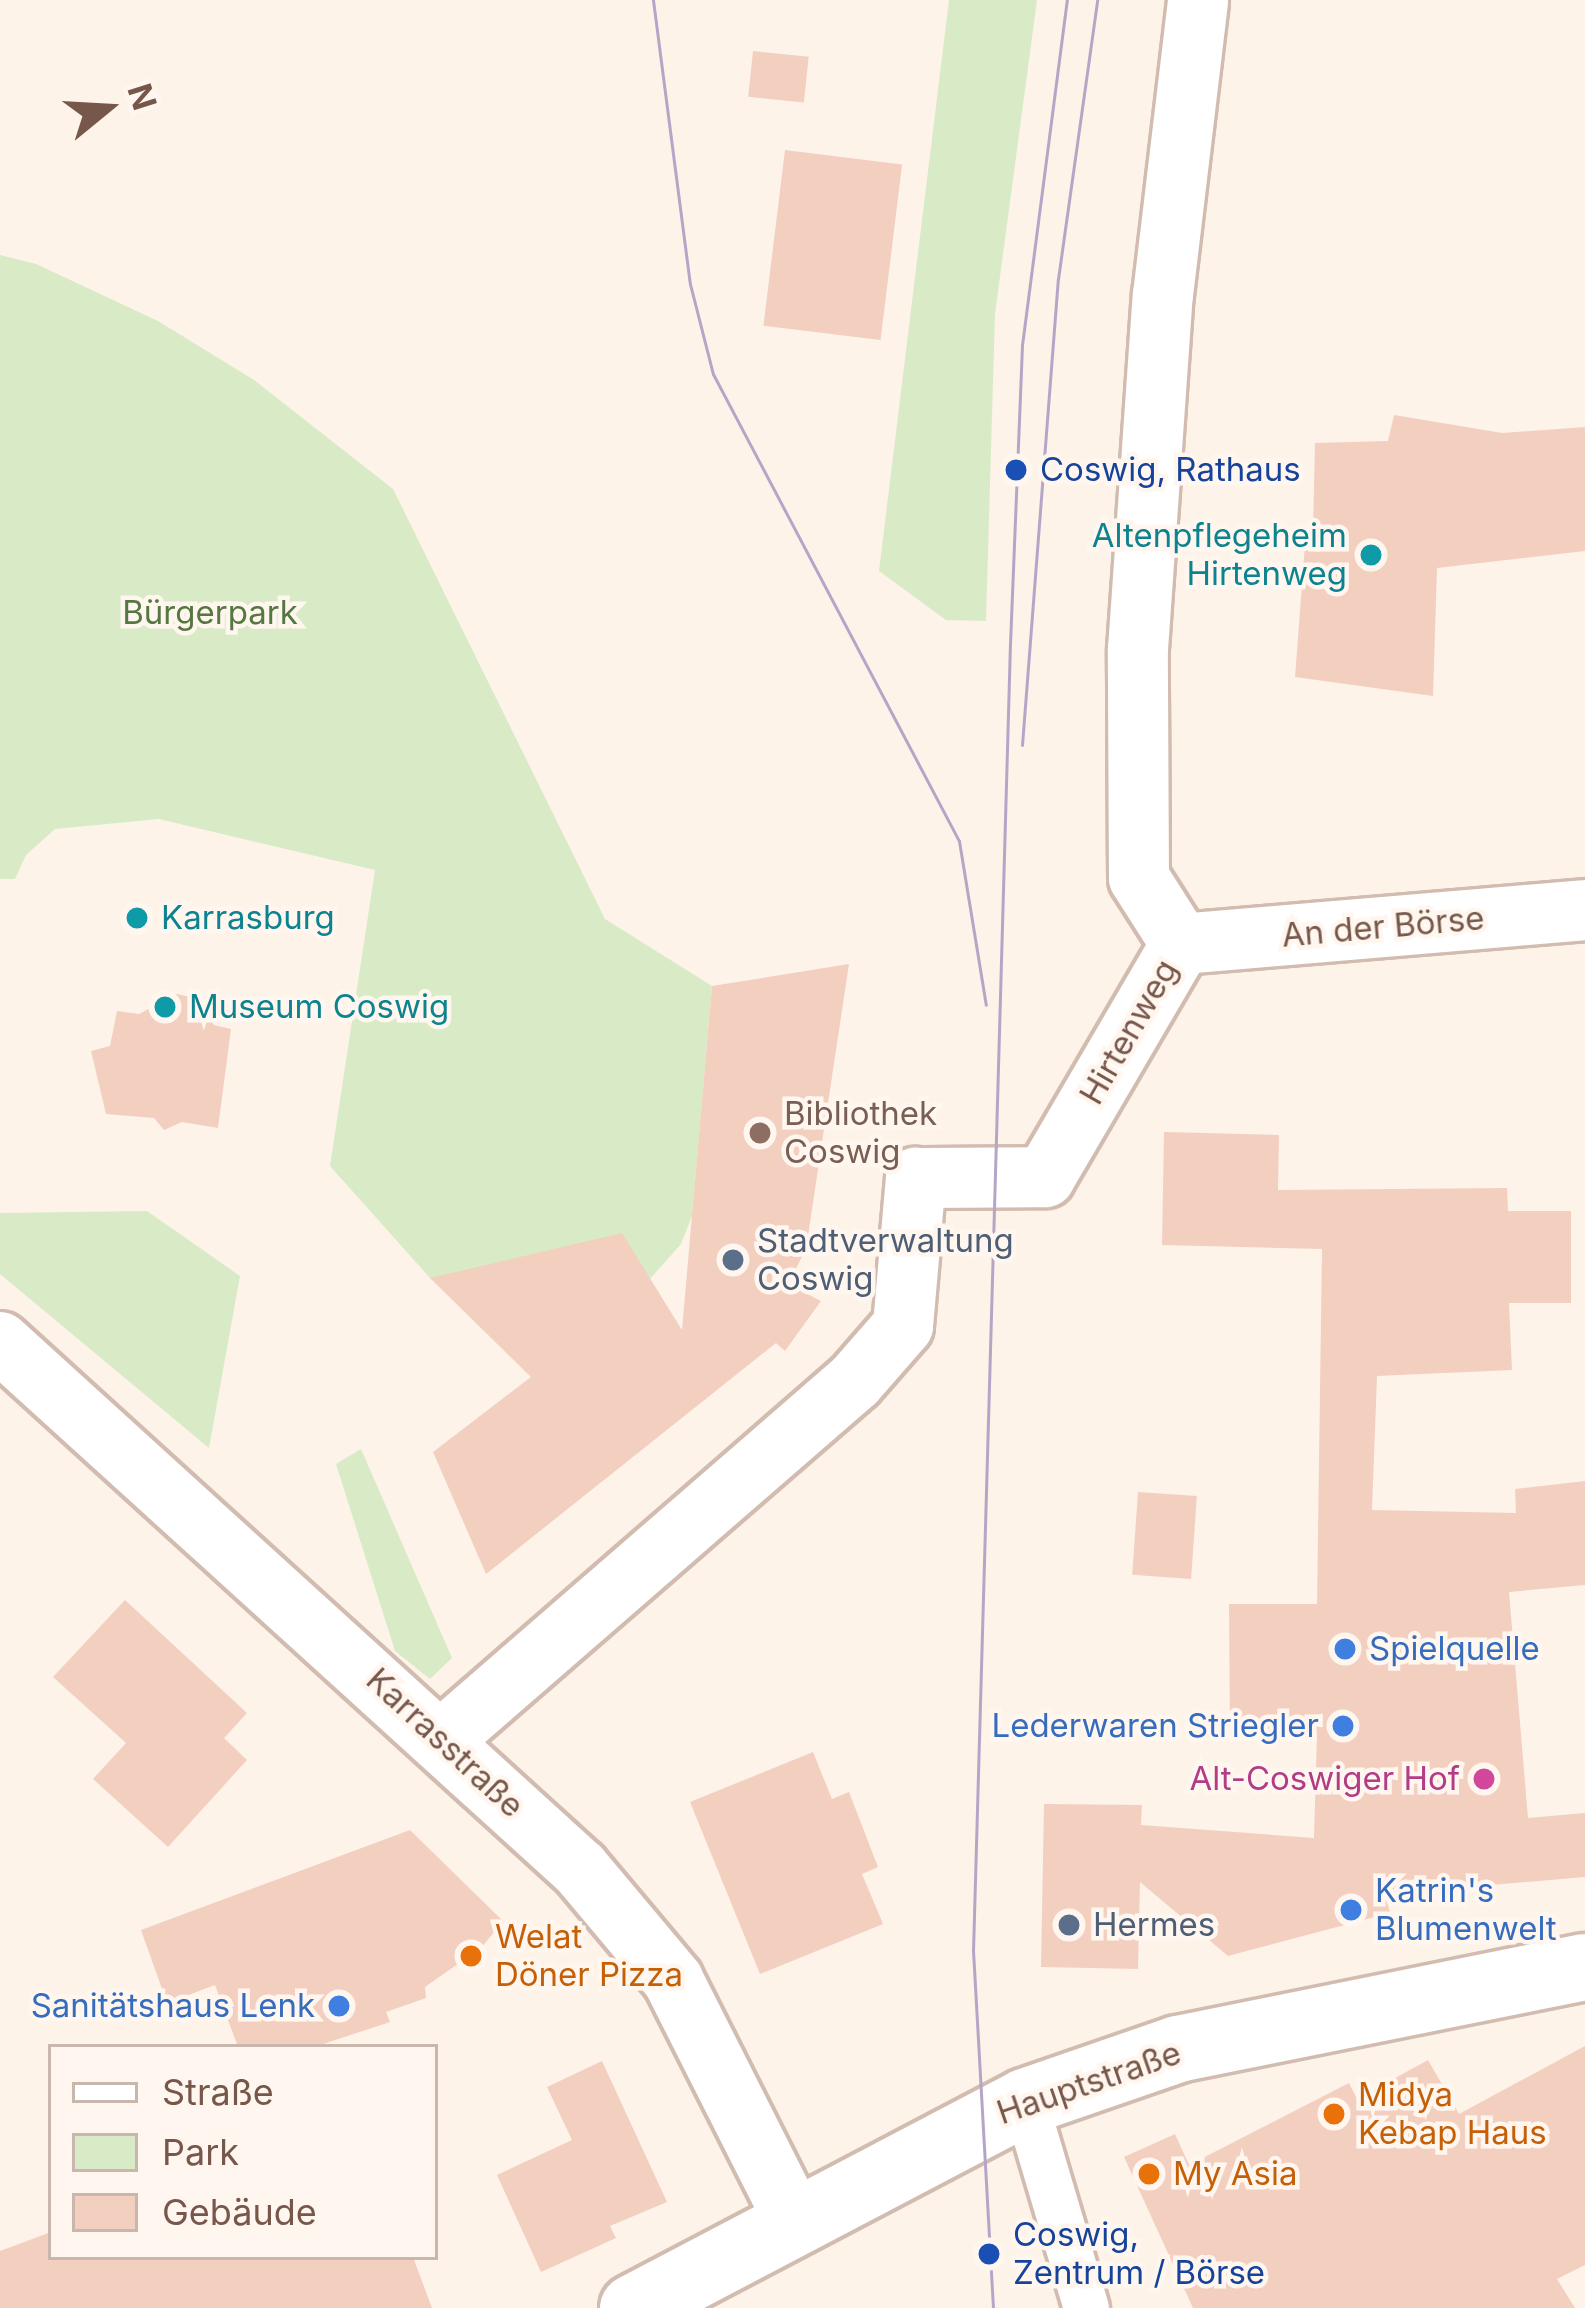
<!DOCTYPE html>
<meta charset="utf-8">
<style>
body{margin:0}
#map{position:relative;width:1585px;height:2308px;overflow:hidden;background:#fdf3e9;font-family:Inter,sans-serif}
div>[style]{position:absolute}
.green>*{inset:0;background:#d8ebc6}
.building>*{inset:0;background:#f3cfc0;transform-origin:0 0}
.roads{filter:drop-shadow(3px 0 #d2bcb0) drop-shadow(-3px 0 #d2bcb0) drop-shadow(0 3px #d2bcb0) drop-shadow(0 -3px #d2bcb0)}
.pedestrian>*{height:45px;margin:-22.5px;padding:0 22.5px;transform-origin:22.5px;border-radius:22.5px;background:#fff}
.minor>*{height:60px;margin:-30px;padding:0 30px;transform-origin:30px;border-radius:30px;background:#fff}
.secondary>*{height:66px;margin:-33px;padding:0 33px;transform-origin:33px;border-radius:33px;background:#fff}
.tram>*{height:3px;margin:-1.5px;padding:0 1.5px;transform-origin:1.5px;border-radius:1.5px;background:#b5a6c8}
.dots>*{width:33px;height:33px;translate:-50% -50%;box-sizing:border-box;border:6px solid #fff7ef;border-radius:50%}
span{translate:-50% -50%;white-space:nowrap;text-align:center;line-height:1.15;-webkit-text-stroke:9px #fff7ef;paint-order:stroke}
.transit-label{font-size:33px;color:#164399}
.left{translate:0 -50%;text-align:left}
.culture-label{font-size:33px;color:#0d838f}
.right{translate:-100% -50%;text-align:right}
.park-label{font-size:33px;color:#557840}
.street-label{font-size:33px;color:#78574b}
.education-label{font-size:33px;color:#785e54}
.service-label{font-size:33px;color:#4e5e75}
.shop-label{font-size:33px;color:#366cbe}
.hotel-label{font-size:33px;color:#b23c85}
.food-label{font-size:33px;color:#c56008}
.legend{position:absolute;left:48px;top:2044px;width:390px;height:216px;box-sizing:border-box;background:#fff7ef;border:3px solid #c9b7ad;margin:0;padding:15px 21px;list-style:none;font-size:36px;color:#78574b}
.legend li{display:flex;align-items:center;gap:24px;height:60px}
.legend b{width:60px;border:3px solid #c9b7ad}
.north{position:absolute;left:48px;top:48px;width:120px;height:120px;-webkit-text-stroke:9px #fff7ef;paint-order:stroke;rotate:72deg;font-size:33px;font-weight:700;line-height:48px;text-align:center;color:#78574b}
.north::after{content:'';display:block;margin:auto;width:42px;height:54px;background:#78574b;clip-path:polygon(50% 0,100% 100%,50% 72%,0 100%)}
</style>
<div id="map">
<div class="green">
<i style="clip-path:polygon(949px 0,1037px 0,995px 314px,986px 621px,946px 620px,879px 571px)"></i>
<i style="clip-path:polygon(0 255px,36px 264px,158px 321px,254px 380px,393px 489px,605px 919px,712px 986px,692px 1216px,681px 1244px,650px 1279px,430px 1278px,330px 1166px,375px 870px,159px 819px,55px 829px,26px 855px,15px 879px,0 879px)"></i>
<i style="clip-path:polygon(147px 1211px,240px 1276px,209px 1448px,0 1274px,0 1213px)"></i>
<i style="clip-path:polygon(361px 1449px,452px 1658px,430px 1679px,395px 1651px,336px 1464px)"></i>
</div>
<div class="building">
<i style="left:753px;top:51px;width:56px;height:46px;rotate:6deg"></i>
<i style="left:785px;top:150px;width:118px;height:177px;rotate:7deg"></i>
<i style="clip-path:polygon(1394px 415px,1502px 433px,1585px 427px,1585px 551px,1437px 568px,1433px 696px,1295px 677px,1306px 531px,1313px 531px,1315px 443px,1388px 441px)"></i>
<i style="clip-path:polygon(849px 964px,806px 1249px,788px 1284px,821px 1301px,785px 1351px,776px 1343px,486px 1574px,433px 1452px,531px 1377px,430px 1278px,622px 1233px,682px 1330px,712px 986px)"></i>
<i style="clip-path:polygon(177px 994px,199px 999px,214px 1025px,231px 1029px,218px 1128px,182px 1122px,164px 1130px,154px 1118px,106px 1114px,91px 1051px,110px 1046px,117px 1011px,139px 1014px)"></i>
<i style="clip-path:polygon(1164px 1132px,1279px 1135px,1278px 1190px,1507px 1188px,1508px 1211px,1571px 1211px,1571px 1303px,1509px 1303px,1512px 1370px,1377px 1376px,1372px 1510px,1516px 1513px,1515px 1489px,1585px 1481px,1585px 1585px,1509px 1592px,1528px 1818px,1585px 1813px,1585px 1877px,1385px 1894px,1390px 1913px,1228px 1956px,1140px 1882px,1138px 1969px,1041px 1967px,1044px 1804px,1142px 1805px,1141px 1825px,1314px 1838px,1317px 1733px,1230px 1733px,1229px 1604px,1317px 1604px,1322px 1249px,1162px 1245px)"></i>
<i style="left:1138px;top:1492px;width:59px;height:83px;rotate:4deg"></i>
<i style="clip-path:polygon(125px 1600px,247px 1713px,224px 1738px,247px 1760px,168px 1847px,93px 1779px,126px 1743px,53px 1677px)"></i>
<i style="clip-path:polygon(813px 1752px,832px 1799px,849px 1792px,878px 1867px,862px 1874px,883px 1924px,760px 1974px,690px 1802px)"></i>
<i style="clip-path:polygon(410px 1830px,503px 1921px,482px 1947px,425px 1987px,426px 1998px,386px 2012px,390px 2022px,314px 2047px,238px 2047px,215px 1985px,167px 2003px,141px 1930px)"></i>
<i style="clip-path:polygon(1585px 2046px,1585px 2265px,1557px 2279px,1575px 2308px,1193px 2308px,1124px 2157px,1175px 2134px,1189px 2165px,1349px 2083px,1357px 2099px,1428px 2060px,1459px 2114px)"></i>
<i style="clip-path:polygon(602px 2061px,667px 2202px,610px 2226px,616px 2238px,541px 2272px,497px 2175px,572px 2140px,547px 2087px)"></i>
<i style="clip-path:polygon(51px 2232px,51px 2257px,413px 2257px,432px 2308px,0 2308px,0 2251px)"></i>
</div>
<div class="roads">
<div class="pedestrian">
<i style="left:1025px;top:2102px;width:215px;rotate:73.5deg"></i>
</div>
<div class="minor">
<i style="left:1181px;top:944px;width:78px;rotate:-122.5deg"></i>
<i style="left:1139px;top:878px;width:229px;rotate:-90.3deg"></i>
<i style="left:1138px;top:649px;width:355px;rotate:-86deg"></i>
<i style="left:1163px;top:295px;width:297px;rotate:-83.2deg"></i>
<i style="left:1181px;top:944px;width:405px;rotate:-4.8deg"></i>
<i style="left:0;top:1342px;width:784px;rotate:42.26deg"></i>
<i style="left:580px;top:1869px;width:145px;rotate:50deg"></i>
<i style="left:673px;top:1980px;width:270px;rotate:63.2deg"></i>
<i style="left:444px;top:1738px;width:544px;rotate:-40.98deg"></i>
<i style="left:855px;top:1381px;width:73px;rotate:-48.9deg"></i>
<i style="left:903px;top:1326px;width:149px;rotate:-85deg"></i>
<i style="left:916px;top:1178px;width:129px;rotate:-0.4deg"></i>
<i style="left:1045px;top:1177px;width:270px;rotate:-59.7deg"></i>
</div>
<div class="secondary">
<i style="left:633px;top:2308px;width:443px;rotate:-27.7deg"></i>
<i style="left:1025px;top:2102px;width:162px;rotate:-19.1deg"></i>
<i style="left:1178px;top:2049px;width:415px;rotate:-11.4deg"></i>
</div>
</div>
<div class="tram">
<i style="left:653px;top:0;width:286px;rotate:82.6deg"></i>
<i style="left:690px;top:284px;width:93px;rotate:75.7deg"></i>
<i style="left:713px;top:374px;width:528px;rotate:62.22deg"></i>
<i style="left:959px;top:841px;width:166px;rotate:80.7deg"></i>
<i style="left:1022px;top:745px;width:467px;rotate:-85.6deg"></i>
<i style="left:1058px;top:279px;width:282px;rotate:-82deg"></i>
<i style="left:993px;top:2308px;width:358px;rotate:-93.2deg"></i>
<i style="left:973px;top:1951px;width:1308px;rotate:-88.38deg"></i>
<i style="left:1010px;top:644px;width:299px;rotate:-87.7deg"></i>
<i style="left:1022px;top:345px;width:348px;rotate:-82.6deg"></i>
</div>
<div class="dots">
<i style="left:1016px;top:470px;background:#1a4fb4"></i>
<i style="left:1371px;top:555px;background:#0f9aa8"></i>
<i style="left:137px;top:918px;background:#0f9aa8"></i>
<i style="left:165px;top:1007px;background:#0f9aa8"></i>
<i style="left:760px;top:1133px;background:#8d6e63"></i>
<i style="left:733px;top:1260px;background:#5c6f8a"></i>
<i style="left:1345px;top:1649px;background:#3f7fe0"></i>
<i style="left:1343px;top:1726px;background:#3f7fe0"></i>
<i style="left:1484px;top:1779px;background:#d1479c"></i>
<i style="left:1351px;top:1910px;background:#3f7fe0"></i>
<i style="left:1069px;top:1925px;background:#5c6f8a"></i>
<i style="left:471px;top:1956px;background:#e8710a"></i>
<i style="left:339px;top:2006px;background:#3f7fe0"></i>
<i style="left:1334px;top:2114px;background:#e8710a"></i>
<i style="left:1149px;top:2174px;background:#e8710a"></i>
<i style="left:989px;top:2254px;background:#1a4fb4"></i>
</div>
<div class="transit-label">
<span class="left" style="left:1040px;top:470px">Coswig, Rathaus</span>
<span class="left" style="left:1013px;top:2254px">Coswig,<br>Zentrum / Börse</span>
</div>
<div class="culture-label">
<span class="right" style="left:1347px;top:555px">Altenpflegeheim<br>Hirtenweg</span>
<span class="left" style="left:161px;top:918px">Karrasburg</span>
<span class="left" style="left:189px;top:1007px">Museum Coswig</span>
</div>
<div class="park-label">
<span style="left:210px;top:613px">Bürgerpark</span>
</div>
<div class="street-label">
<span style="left:1383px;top:927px;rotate:-5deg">An der Börse</span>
<span style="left:1129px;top:1032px;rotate:-60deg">Hirtenweg</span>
<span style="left:445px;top:1743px;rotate:43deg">Karrasstraße</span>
<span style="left:1089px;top:2083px;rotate:-19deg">Hauptstraße</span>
</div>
<div class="education-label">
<span class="left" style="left:784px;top:1133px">Bibliothek<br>Coswig</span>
</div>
<div class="service-label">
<span class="left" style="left:757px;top:1260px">Stadtverwaltung<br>Coswig</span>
<span class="left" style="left:1093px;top:1925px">Hermes</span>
</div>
<div class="shop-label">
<span class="left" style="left:1369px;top:1649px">Spielquelle</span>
<span class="right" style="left:1319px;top:1726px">Lederwaren Striegler</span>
<span class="left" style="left:1375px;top:1910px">Katrin's<br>Blumenwelt</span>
<span class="right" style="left:315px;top:2006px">Sanitätshaus Lenk</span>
</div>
<div class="hotel-label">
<span class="right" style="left:1460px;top:1779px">Alt-Coswiger Hof</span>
</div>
<div class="food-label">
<span class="left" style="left:495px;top:1956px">Welat<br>Döner Pizza</span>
<span class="left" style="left:1358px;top:2114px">Midya<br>Kebap Haus</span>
<span class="left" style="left:1173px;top:2174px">My Asia</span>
</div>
<ul class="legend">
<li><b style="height:15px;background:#fff"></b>Straße</li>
<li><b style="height:33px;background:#d8ebc6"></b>Park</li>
<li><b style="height:33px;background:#f3cfc0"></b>Gebäude</li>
</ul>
<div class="north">N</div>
</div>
